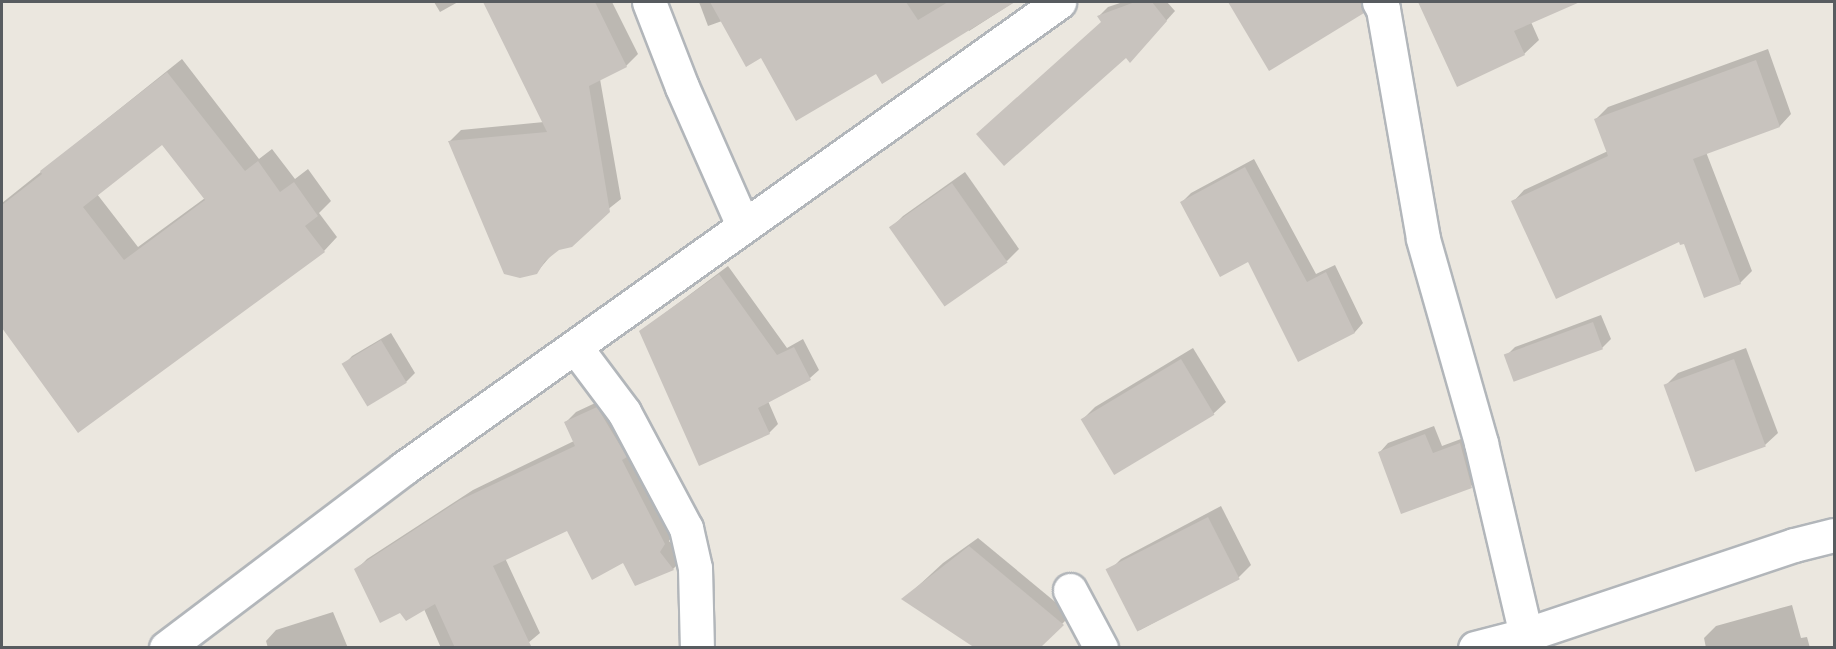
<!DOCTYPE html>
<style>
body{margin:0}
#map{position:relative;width:1836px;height:649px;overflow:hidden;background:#ebe7df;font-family:Barlow,sans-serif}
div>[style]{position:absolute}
.shadow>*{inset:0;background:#0003}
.building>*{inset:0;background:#c8c3be;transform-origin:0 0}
.roads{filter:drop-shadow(2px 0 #b2b6ba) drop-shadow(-2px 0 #b2b6ba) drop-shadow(0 2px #b2b6ba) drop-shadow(0 -2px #b2b6ba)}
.street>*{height:33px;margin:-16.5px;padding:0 16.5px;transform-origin:16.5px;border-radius:16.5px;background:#fff}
.secondary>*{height:33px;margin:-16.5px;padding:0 16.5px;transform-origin:16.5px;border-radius:16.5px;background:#fff}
span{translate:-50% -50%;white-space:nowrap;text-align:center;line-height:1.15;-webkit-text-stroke:5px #fff;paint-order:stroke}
.frame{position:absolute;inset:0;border:3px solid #585c60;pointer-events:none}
</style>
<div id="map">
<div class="shadow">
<i style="clip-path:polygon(434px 2px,458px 2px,440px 12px)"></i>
<i style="clip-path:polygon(485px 2px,612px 2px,638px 54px,626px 66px,600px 79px,621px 199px,553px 253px,537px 272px,450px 141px,461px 130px,544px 122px)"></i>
<i style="clip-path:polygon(699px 2px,806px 2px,817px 22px,850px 2px,1014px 2px,969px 31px,968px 29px,877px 72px,762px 56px,722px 21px,708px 26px)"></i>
<i style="clip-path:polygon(1123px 2px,1167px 2px,1175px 11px,1138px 52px,1099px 16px,1108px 7px)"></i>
<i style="clip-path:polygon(1230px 2px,1373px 2px,1363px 12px,1270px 68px)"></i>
<i style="clip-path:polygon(1420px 2px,1544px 2px,1547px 7px,1531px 22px,1539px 40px,1524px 54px,1457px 85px)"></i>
<i style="clip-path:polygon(1768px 49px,1791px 114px,1780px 126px,1706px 152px,1752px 271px,1740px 283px,1685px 242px,1513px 202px,1524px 190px,1608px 151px,1596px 119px,1608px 107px)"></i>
<i style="clip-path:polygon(evenodd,182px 59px,259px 159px,272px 149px,295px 179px,308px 169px,331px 201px,319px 213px,337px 237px,324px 251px,79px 431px,2px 326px,2px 203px,182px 59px,163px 143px,205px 198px,138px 247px,97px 194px,163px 143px)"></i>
<i style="clip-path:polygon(1254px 159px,1316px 274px,1335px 265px,1363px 323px,1355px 332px,1298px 360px,1248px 260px,1182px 202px,1191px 193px)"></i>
<i style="clip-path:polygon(965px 172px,1019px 249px,1007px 261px,891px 228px,903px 216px)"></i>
<i style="clip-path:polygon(728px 266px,787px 348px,803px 339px,819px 370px,810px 378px,768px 401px,778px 424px,769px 433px,641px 331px)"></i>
<i style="clip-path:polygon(1601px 315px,1611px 339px,1602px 348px,1506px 356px,1515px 347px)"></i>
<i style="clip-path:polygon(391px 333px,415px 373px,406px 382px,368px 405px,344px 365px,352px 356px)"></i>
<i style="clip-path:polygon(1193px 348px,1226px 402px,1213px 414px,1115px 473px,1083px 419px,1095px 407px)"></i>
<i style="clip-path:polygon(1746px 348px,1778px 433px,1765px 445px,1666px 385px,1678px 373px)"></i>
<i style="clip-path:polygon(608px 397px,675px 532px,669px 541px,684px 558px,673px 569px,636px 584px,624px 561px,567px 529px,505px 558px,540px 633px,522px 648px,441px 648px,424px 609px,356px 570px,367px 559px,473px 490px,574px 441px,565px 423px,576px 412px)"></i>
<i style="clip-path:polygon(1434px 426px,1442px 446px,1469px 436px,1480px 478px,1471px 486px,1380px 452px,1388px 443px)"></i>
<i style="clip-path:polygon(1221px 506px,1251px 565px,1239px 577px,1140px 630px,1109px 571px,1121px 559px)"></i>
<i style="clip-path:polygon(978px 538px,1071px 615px,1038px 648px,904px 599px,943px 563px)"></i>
<i style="clip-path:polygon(1792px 605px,1801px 638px,1807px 637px,1810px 648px,1706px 648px,1704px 638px,1716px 626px)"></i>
<i style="clip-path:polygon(333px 612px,348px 648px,268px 648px,266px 641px,276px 630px)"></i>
</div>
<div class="building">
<i style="clip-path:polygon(483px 2px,595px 2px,627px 67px,589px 86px,610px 212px,572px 247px,559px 250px,545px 261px,537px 274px,520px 278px,504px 274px,448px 141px,547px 132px)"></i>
<i style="clip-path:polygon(710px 2px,906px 2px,918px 20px,948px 2px,1015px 2px,882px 84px,876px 74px,796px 121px,761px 58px,746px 67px)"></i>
<i style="clip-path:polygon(1135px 2px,1152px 2px,1167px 21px,1130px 63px,1126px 58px,1004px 166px,976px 134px,1101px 22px,1097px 16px)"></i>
<i style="clip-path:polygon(1228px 2px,1360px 2px,1364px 13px,1269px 71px)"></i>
<i style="clip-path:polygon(1418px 2px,1580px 2px,1514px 31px,1525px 55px,1457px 87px)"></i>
<i style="clip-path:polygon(1756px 60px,1780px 127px,1693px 159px,1741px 284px,1704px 298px,1684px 244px,1680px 245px,1679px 242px,1556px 299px,1511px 201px,1608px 156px,1594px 119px)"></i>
<i style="clip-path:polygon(evenodd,167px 72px,245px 171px,258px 161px,280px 192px,294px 182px,318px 216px,305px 226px,325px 252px,78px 433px,2px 328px,2px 205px,42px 174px,40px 171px,167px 72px,162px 145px,205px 200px,124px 260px,83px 207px,162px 145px)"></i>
<i style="clip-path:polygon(1245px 167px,1307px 282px,1326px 272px,1355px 333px,1298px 362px,1248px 262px,1220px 277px,1180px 202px)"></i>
<i style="left:952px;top:183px;width:97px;height:77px;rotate:55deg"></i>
<i style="clip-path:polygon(719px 274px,777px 355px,794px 347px,811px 380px,758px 408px,770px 434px,699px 466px,639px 331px)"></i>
<i style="left:1593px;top:322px;width:29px;height:95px;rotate:70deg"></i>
<i style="left:381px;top:340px;width:50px;height:46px;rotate:59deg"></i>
<i style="left:1181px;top:359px;width:65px;height:117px;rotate:59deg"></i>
<i style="left:1734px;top:359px;width:93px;height:75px;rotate:70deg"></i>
<i style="clip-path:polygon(597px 407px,627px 457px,622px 460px,665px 544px,660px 552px,674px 570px,635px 586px,623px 563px,592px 580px,567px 531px,493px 566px,532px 648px,455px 648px,435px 604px,406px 621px,400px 613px,380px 623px,354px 569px,460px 500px,575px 446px,564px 422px)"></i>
<i style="clip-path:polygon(1425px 434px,1433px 453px,1460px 443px,1472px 488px,1401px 514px,1378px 452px)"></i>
<i style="left:1208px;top:517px;width:70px;height:115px;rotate:63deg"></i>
<i style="clip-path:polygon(969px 546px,1064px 625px,1040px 648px,975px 648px,901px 599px)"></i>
</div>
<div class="roads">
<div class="street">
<i style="left:649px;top:2px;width:91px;rotate:68.8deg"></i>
<i style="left:682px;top:87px;width:151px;rotate:66.2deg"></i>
<i style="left:1379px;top:2px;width:8px;rotate:60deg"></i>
<i style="left:1383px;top:9px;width:233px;rotate:80.1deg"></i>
<i style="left:1423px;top:239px;width:212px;rotate:74.1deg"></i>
<i style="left:1481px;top:443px;width:211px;rotate:76.8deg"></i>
<i style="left:576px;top:348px;width:80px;rotate:53.1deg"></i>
<i style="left:624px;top:412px;width:132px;rotate:61.9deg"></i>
<i style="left:686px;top:528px;width:41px;rotate:77.3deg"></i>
<i style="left:695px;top:568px;width:80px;rotate:88.6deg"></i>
<i style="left:1070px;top:590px;width:66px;rotate:61.9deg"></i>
<i style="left:1475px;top:648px;width:52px;rotate:-14.6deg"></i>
<i style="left:1525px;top:635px;width:284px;rotate:-18.5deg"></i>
<i style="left:1794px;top:545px;width:41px;rotate:-14deg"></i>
</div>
<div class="secondary">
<i style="left:166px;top:648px;width:298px;rotate:-37.1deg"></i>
<i style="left:404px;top:468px;width:804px;rotate:-35.43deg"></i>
</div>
</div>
<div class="frame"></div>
</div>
